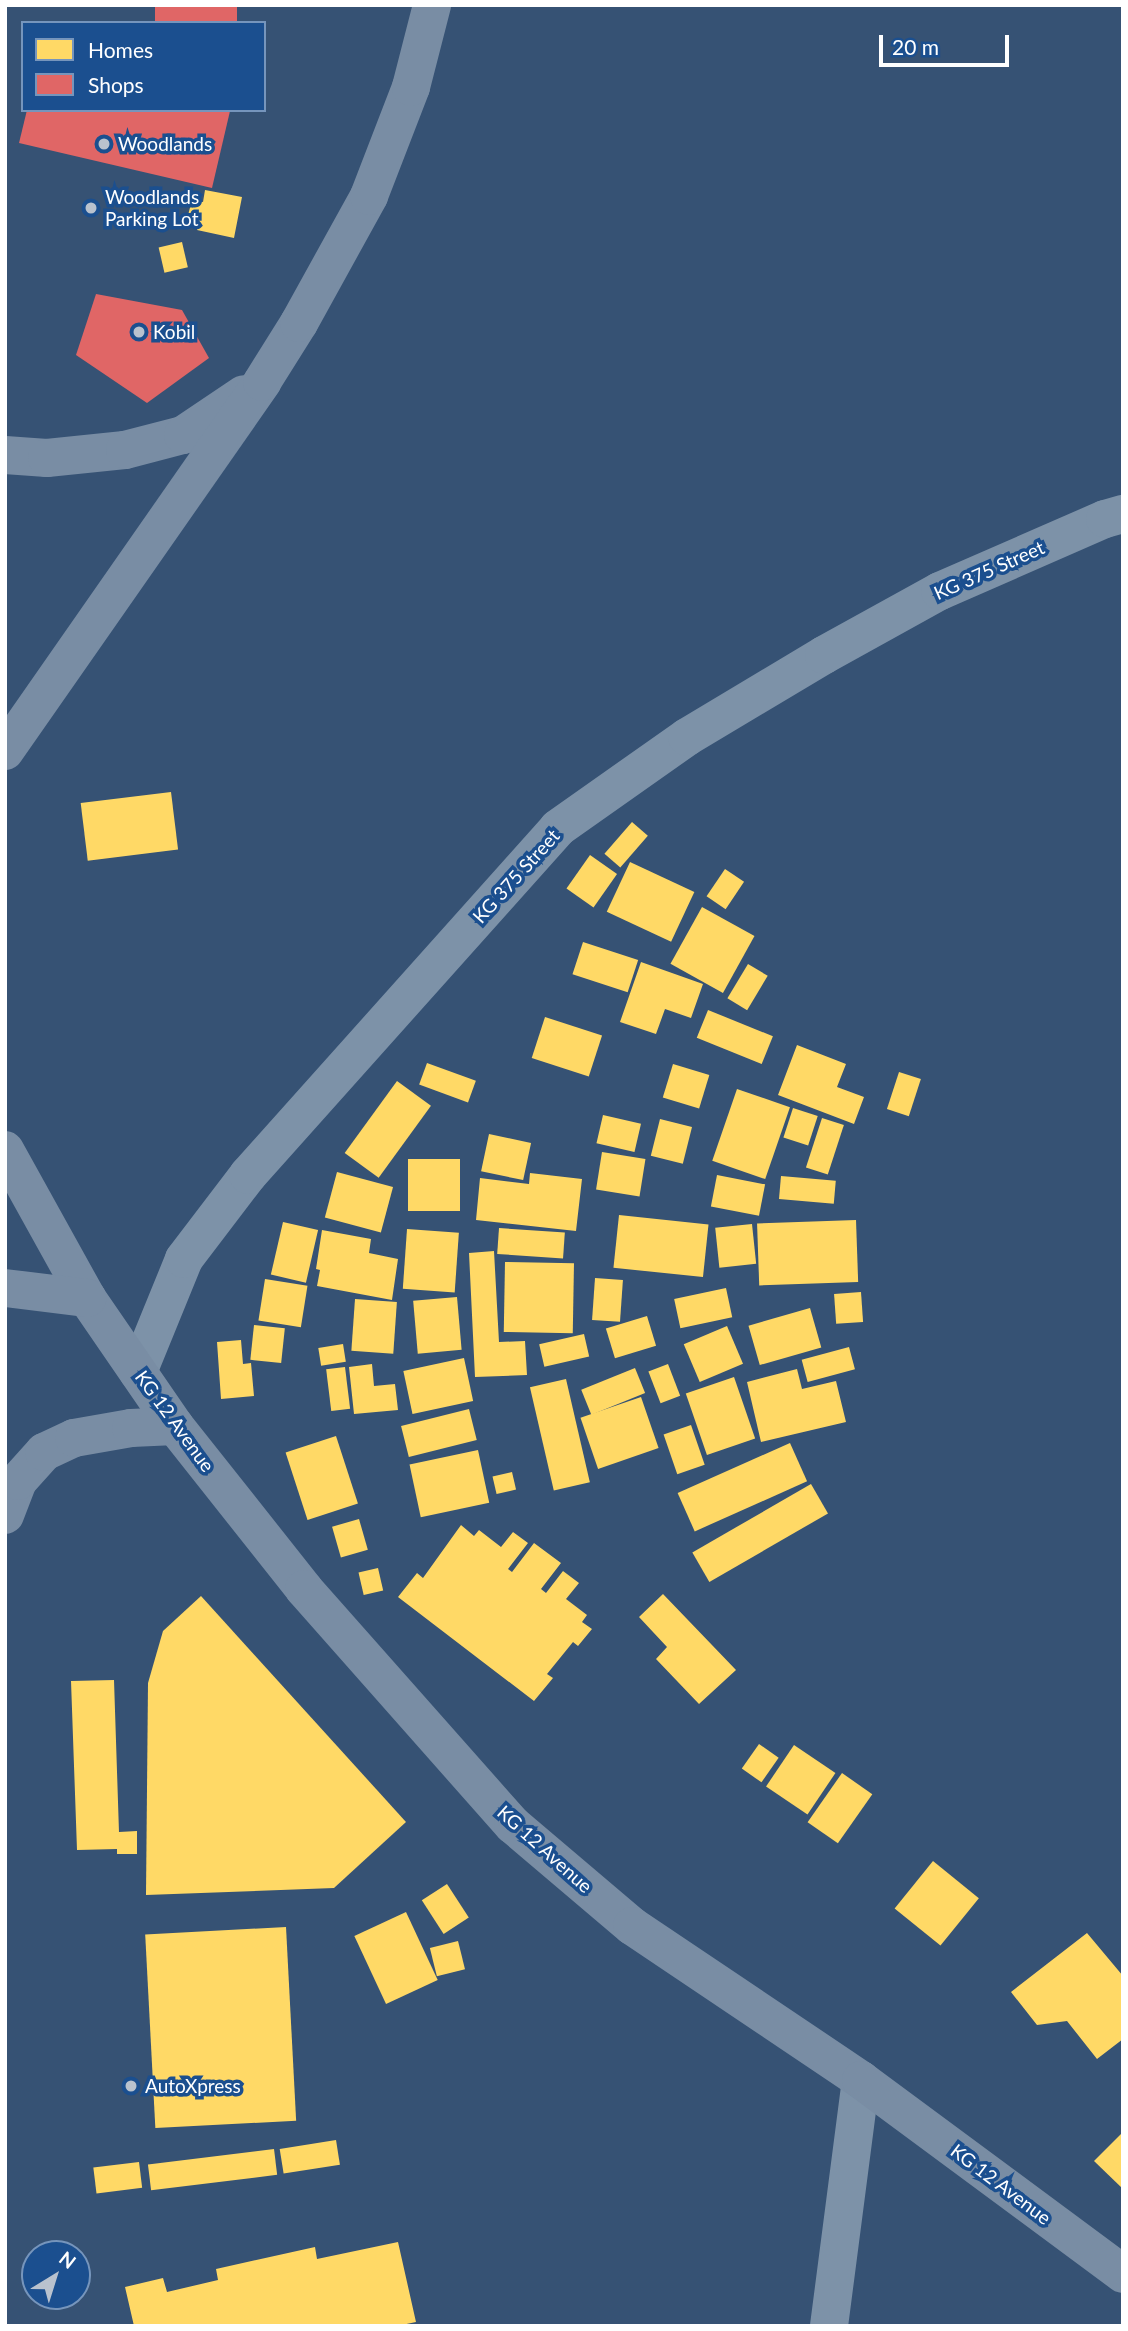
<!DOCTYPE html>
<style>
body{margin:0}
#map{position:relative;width:1128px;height:2331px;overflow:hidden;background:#365274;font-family:Lato,sans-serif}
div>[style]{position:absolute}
.homes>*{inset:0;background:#ffd966;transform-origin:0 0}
.shops>*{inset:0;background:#e06666;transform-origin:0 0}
.minor>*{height:38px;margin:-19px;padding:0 19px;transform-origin:19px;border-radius:19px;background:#7d92a8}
.secondary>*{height:38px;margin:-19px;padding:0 19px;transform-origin:19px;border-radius:19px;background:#798da4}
.dots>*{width:19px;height:19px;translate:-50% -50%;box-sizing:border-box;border:4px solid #1b4f8f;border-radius:50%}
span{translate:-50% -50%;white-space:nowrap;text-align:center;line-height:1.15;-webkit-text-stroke:7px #1b4f8f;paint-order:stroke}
.poi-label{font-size:19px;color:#fff}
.left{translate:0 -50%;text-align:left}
.street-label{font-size:19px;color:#fff}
.frame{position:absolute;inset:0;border:7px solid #fff;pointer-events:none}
.legend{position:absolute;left:21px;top:21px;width:245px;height:91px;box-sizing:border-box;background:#1b4f8f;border:2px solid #7695bc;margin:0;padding:9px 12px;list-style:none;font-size:21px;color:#fff}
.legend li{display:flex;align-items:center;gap:14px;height:35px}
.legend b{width:35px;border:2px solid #7695bc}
.north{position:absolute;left:21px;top:2240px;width:70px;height:70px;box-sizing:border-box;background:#1b4f8f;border:2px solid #7695bc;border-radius:50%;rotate:38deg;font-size:19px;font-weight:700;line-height:28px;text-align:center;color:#fff}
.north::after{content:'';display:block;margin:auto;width:24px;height:32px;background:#b9c2ce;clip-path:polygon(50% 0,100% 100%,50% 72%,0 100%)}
.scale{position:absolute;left:879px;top:35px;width:130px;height:32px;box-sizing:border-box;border:4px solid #fff;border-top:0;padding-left:9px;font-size:21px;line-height:24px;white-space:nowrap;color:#fff;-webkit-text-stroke:5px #1b4f8f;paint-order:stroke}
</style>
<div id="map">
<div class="homes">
<i style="clip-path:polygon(205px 190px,242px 197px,234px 238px,197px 230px,199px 222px,187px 219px,192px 200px,203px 202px)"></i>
<i style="left:182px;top:242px;width:26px;height:24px;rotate:77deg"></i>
<i style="left:171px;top:792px;width:58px;height:91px;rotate:83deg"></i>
<i style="left:632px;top:822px;width:21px;height:42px;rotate:41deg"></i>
<i style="left:590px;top:855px;width:33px;height:41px;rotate:35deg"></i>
<i style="left:630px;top:862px;width:71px;height:55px;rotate:25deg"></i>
<i style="left:725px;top:869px;width:23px;height:33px;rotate:34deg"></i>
<i style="left:702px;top:907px;width:60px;height:65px;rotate:29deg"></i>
<i style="left:583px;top:942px;width:58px;height:34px;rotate:18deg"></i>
<i style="clip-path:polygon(641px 962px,703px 984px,691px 1018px,665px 1009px,656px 1034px,620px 1022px)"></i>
<i style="left:748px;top:964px;width:23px;height:40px;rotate:31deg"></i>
<i style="left:708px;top:1010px;width:70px;height:30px;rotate:22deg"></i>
<i style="left:545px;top:1017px;width:60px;height:43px;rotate:18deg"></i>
<i style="clip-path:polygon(797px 1045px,846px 1064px,837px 1087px,864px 1097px,854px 1124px,778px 1095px)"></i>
<i style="left:427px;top:1063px;width:52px;height:23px;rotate:20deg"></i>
<i style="left:673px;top:1064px;width:38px;height:35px;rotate:17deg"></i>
<i style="left:899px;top:1072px;width:23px;height:39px;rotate:18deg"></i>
<i style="left:397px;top:1081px;width:42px;height:89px;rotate:36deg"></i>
<i style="left:737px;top:1089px;width:56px;height:76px;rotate:19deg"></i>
<i style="left:793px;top:1108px;width:26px;height:31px;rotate:18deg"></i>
<i style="left:603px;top:1115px;width:39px;height:29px;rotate:13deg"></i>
<i style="left:822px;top:1118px;width:23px;height:52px;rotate:18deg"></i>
<i style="left:660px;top:1119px;width:33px;height:38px;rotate:14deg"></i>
<i style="left:489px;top:1134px;width:43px;height:38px;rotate:12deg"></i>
<i style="left:602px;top:1152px;width:44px;height:38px;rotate:9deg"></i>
<i style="left:408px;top:1159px;width:52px;height:52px"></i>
<i style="left:337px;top:1172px;width:58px;height:47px;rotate:15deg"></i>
<i style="clip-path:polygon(530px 1173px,582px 1179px,576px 1231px,476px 1220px,480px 1178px,529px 1184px)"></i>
<i style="left:717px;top:1175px;width:49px;height:32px;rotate:11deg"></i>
<i style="left:781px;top:1176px;width:55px;height:23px;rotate:5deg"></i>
<i style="left:619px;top:1215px;width:90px;height:53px;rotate:6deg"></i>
<i style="left:856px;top:1220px;width:62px;height:99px;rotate:88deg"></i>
<i style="left:283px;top:1222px;width:36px;height:54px;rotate:13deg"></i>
<i style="left:752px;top:1224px;width:40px;height:37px;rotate:84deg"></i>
<i style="left:499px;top:1228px;width:66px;height:26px;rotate:4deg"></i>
<i style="left:407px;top:1229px;width:52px;height:60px;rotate:4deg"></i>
<i style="clip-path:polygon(322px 1230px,371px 1239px,369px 1253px,398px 1259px,392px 1300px,317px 1286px,320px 1270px,316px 1269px)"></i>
<i style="clip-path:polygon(494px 1251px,499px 1342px,525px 1341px,527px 1375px,475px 1377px,469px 1253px)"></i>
<i style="left:505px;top:1262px;width:69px;height:70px;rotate:1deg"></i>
<i style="left:595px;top:1278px;width:28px;height:42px;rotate:4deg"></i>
<i style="left:265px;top:1279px;width:43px;height:42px;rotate:9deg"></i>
<i style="left:726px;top:1288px;width:30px;height:53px;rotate:78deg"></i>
<i style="left:861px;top:1292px;width:30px;height:27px;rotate:86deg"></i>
<i style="left:457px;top:1297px;width:53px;height:44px;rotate:85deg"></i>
<i style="left:355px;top:1299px;width:42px;height:52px;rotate:4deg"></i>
<i style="left:810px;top:1308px;width:41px;height:64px;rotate:74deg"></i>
<i style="left:647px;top:1316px;width:31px;height:43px;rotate:73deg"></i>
<i style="left:254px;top:1325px;width:31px;height:35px;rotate:6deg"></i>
<i style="left:727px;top:1326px;width:41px;height:47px;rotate:67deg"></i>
<i style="left:584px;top:1334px;width:23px;height:46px;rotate:77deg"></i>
<i style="clip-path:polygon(241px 1340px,243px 1364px,251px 1363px,254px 1396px,221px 1399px,217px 1342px)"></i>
<i style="left:343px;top:1344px;width:18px;height:25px;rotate:81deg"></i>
<i style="left:849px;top:1347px;width:23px;height:49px;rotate:75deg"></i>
<i style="left:464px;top:1358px;width:44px;height:62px;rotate:78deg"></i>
<i style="clip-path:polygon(372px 1364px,374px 1386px,395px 1384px,398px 1410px,354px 1414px,349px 1367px)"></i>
<i style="left:668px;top:1364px;width:34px;height:21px;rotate:69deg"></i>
<i style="left:345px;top:1367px;width:42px;height:19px;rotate:83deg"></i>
<i style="left:635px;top:1368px;width:27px;height:58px;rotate:68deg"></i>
<i style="clip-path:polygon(797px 1369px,802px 1389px,836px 1381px,846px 1422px,761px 1442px,747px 1382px)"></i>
<i style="left:734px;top:1377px;width:65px;height:51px;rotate:71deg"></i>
<i style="left:566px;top:1379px;width:106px;height:37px;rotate:77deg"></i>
<i style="left:641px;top:1397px;width:54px;height:64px;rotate:71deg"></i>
<i style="left:469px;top:1409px;width:32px;height:70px;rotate:76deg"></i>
<i style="left:691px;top:1425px;width:42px;height:29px;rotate:71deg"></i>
<i style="left:336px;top:1436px;width:71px;height:53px;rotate:72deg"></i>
<i style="left:790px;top:1443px;width:42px;height:123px;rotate:66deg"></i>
<i style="left:478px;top:1450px;width:54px;height:70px;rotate:78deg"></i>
<i style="left:512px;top:1472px;width:18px;height:20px;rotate:77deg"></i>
<i style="left:811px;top:1484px;width:34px;height:137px;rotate:60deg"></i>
<i style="left:359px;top:1519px;width:32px;height:28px;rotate:74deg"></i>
<i style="clip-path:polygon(461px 1525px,474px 1536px,479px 1530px,501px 1547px,513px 1532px,528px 1543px,508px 1569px,512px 1572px,534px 1543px,561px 1563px,541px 1589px,546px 1593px,563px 1571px,579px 1583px,566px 1599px,587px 1615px,582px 1622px,592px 1629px,578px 1646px,573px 1642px,547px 1674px,553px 1678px,534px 1701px,398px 1597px,417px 1573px,423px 1578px)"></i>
<i style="left:378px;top:1568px;width:23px;height:20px;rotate:77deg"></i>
<i style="clip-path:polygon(663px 1594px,736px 1670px,699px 1704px,656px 1659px,667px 1647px,639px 1617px)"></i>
<i style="clip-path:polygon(201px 1596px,406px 1822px,334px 1888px,146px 1895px,148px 1683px,163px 1631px)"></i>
<i style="clip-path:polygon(114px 1680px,119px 1832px,137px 1831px,137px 1854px,117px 1854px,117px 1849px,77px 1850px,71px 1681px)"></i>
<i style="left:759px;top:1744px;width:24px;height:30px;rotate:35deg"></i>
<i style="left:794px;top:1745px;width:50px;height:50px;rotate:34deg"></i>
<i style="left:842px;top:1773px;width:37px;height:60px;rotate:35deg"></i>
<i style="left:933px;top:1861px;width:59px;height:61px;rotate:39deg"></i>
<i style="left:447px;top:1884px;width:40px;height:30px;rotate:57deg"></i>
<i style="left:406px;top:1912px;width:75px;height:57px;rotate:65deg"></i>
<i style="left:286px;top:1927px;width:194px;height:141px;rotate:87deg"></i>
<i style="clip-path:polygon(1087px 1933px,1123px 1976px,1123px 2039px,1097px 2059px,1067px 2021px,1037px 2025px,1011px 1992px)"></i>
<i style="left:458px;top:1941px;width:29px;height:29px;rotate:76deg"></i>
<i style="clip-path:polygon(1123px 2132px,1123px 2189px,1094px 2161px)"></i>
<i style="left:336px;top:2140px;width:25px;height:57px;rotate:81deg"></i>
<i style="left:274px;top:2149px;width:26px;height:127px;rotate:83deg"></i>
<i style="left:139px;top:2162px;width:26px;height:46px;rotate:83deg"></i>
<i style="clip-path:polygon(398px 2242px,416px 2322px,397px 2326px,134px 2326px,125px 2287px,163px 2278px,167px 2292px,218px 2280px,216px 2269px,315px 2247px,317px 2259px)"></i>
</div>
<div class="shops">
<i style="left:155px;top:5px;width:82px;height:19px"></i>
<i style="clip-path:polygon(27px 110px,226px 110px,230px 111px,212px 188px,19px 143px)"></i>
<i style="clip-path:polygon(96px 294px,182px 310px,209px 358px,147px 403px,76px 355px)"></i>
</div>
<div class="minor">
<i style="left:138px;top:1372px;width:122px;rotate:-67.8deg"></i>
<i style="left:184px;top:1259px;width:106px;rotate:-52.7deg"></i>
<i style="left:248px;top:1175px;width:465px;rotate:-48.2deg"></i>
<i style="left:558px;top:828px;width:158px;rotate:-35.2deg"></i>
<i style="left:687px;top:737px;width:160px;rotate:-30.9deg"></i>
<i style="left:824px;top:655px;width:132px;rotate:-28.9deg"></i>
<i style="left:940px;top:591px;width:180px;rotate:-23.6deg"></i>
<i style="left:1105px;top:519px;width:19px;rotate:-16deg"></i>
<i style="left:829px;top:2326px;width:248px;rotate:-82.6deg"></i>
</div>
<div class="secondary">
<i style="left:5px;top:455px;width:42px;rotate:4.1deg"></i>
<i style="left:47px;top:458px;width:78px;rotate:-5.9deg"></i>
<i style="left:125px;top:450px;width:60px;rotate:-14.5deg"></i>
<i style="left:183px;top:435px;width:73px;rotate:-33.9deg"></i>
<i style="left:5px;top:751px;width:450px;rotate:-55.1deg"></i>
<i style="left:262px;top:382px;width:70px;rotate:-57.9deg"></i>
<i style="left:299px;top:323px;width:145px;rotate:-61.1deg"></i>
<i style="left:369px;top:196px;width:117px;rotate:-68.9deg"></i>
<i style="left:411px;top:87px;width:85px;rotate:-75.6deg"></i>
<i style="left:5px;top:1150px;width:169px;rotate:61deg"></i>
<i style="left:87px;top:1298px;width:155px;rotate:55.5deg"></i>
<i style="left:175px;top:1426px;width:208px;rotate:51.6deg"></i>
<i style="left:304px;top:1589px;width:315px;rotate:48.5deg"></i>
<i style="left:513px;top:1825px;width:156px;rotate:40.3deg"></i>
<i style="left:632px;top:1926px;width:276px;rotate:33.9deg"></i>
<i style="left:861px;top:2080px;width:326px;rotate:36.5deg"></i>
<i style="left:5px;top:1288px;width:83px;rotate:7deg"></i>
<i style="left:5px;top:1515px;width:36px;rotate:-69deg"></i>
<i style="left:18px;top:1481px;width:39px;rotate:-48deg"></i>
<i style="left:44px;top:1452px;width:33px;rotate:-25deg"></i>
<i style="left:74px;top:1438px;width:58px;rotate:-10deg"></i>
<i style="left:131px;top:1428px;width:44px;rotate:-2.6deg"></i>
</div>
<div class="dots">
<i style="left:104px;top:144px;background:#b9c2ce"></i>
<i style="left:91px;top:208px;background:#b9c2ce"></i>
<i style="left:139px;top:332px;background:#b9c2ce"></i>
<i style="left:131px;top:2086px;background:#b9c2ce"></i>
</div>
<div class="poi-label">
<span class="left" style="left:118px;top:144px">Woodlands</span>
<span class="left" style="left:105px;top:208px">Woodlands<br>Parking Lot</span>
<span class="left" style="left:153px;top:332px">Kobil</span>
<span class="left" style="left:145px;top:2086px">AutoXpress</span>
</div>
<div class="street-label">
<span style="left:989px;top:570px;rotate:-24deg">KG 375 Street</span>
<span style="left:516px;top:876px;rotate:-48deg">KG 375 Street</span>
<span style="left:175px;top:1421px;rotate:54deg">KG 12 Avenue</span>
<span style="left:545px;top:1849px;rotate:42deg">KG 12 Avenue</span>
<span style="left:1001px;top:2184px;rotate:37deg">KG 12 Avenue</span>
</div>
<div class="frame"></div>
<ul class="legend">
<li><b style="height:19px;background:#ffd966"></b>Homes</li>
<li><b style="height:19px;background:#e06666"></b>Shops</li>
</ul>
<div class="north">N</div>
<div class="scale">20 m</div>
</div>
